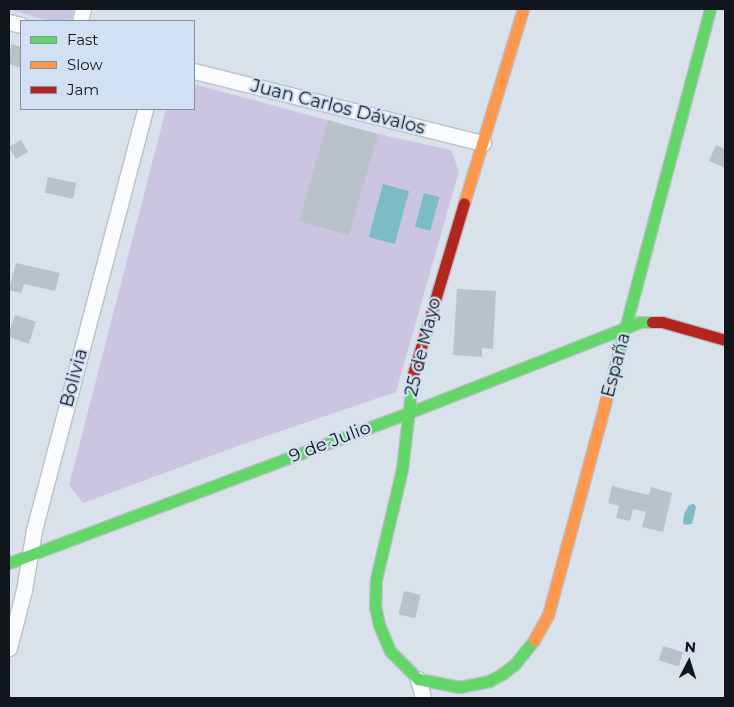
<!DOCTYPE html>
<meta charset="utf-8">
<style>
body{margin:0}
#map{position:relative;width:734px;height:707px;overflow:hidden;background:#d9e2eb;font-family:Montserrat,sans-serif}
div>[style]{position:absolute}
.green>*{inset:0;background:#ccc5e2}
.water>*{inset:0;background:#7bbdc3;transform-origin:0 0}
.building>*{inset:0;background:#b9c2c8;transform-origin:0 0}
.roads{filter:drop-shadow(1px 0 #b9c0c7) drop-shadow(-1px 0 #b9c0c7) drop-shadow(0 1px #b9c0c7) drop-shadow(0 -1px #b9c0c7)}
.street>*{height:15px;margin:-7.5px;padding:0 7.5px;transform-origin:7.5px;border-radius:7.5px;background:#f9fbfc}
.fast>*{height:11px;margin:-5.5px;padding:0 5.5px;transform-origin:5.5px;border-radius:5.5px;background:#63d668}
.slow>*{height:11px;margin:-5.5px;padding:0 5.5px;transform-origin:5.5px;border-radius:5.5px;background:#ff974d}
.jam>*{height:11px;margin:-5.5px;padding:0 5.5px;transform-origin:5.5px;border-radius:5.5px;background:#b3261e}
span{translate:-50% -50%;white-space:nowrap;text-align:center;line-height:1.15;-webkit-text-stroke:4.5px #d1e1f3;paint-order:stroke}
.street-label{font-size:18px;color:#10161c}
.frame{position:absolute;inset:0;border:10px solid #10161c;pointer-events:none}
.legend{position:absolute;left:20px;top:20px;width:175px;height:90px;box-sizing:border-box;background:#d1e1f3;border:1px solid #84909d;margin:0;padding:6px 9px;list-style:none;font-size:15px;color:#10161c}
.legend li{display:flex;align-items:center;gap:10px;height:25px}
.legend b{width:25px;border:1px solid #84909d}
.north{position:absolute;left:664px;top:637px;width:50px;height:50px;-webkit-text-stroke:4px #d1e1f3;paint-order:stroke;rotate:5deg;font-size:14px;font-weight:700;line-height:20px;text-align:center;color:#10161c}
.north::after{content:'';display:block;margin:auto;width:18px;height:22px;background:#10161c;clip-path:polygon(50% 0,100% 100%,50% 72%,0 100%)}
</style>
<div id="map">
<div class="green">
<i style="clip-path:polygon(9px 9px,74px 9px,71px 21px,48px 21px)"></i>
<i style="clip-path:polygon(194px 84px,378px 134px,451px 150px,459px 171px,396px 392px,246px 443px,83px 503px,69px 485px,166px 109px,194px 109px)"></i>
</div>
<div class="water">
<i style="left:383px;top:184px;width:27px;height:55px;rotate:15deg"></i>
<i style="left:424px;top:193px;width:16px;height:35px;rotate:15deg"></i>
<i style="clip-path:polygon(694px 504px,696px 507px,692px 524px,685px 525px,683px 523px,684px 514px,689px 505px)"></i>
</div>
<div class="building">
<i style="clip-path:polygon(11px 44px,21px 47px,21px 68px,9px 64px)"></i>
<i style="left:328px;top:120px;width:52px;height:105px;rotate:16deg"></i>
<i style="left:21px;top:140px;width:14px;height:14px;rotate:60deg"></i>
<i style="clip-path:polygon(716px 145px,725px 149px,725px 168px,709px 161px)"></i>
<i style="left:48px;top:177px;width:29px;height:16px;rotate:12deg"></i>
<i style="clip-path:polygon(16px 263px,60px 273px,55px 291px,24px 284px,21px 293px,9px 290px)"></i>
<i style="clip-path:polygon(457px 289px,496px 291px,493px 349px,482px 348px,482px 357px,453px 355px)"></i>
<i style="left:15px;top:315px;width:22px;height:23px;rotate:18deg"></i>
<i style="clip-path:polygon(612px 486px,649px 495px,651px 487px,672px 493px,663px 532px,642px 527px,646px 512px,633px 509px,630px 521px,616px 518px,619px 506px,608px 503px)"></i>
<i style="left:404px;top:591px;width:17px;height:24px;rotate:13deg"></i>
<i style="left:663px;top:646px;width:21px;height:15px;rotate:17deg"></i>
</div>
<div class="roads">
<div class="street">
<i style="left:80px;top:21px;width:12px;rotate:-76deg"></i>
<i style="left:9px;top:22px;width:12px;rotate:14deg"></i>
<i style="left:194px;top:71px;width:298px;rotate:14deg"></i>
<i style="left:9px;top:648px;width:60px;rotate:-75.5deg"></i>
<i style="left:24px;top:590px;width:61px;rotate:-80.5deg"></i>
<i style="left:34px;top:530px;width:435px;rotate:-75.2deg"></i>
<i style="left:418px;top:679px;width:20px;rotate:75deg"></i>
</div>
<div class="fast">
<i style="left:413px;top:374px;width:96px;rotate:96.6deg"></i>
<i style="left:402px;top:469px;width:113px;rotate:103.3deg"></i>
<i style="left:376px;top:579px;width:27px;rotate:92deg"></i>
<i style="left:375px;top:606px;width:19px;rotate:78deg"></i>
<i style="left:379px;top:625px;width:28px;rotate:67deg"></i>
<i style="left:390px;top:651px;width:40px;rotate:45deg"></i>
<i style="left:418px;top:679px;width:42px;rotate:11deg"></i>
<i style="left:459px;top:687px;width:31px;rotate:-11deg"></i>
<i style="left:489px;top:681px;width:15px;rotate:-28deg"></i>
<i style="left:502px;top:674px;width:15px;rotate:-37deg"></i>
<i style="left:514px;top:665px;width:32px;rotate:-51deg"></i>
<i style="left:611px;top:381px;width:385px;rotate:-75.1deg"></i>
<i style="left:9px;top:563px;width:426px;rotate:-20.6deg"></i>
<i style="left:408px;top:413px;width:249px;rotate:-21.4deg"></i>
<i style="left:640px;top:322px;width:12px"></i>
</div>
<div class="slow">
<i style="left:464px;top:203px;width:203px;rotate:-73.1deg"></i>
<i style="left:534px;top:640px;width:29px;rotate:-61deg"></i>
<i style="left:548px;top:615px;width:242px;rotate:-74.9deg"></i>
</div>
<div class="jam">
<i style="left:652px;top:322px;width:10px"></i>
<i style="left:662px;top:322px;width:66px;rotate:15.9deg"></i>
<i style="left:413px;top:374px;width:178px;rotate:-73.4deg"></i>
</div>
</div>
<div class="street-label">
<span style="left:338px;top:107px;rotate:14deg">Juan Carlos Dávalos</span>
<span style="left:423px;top:347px;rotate:-76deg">25 de Mayo</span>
<span style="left:616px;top:365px;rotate:-75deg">España</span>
<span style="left:74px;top:378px;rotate:-75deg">Bolivia</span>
<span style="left:330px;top:442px;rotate:-21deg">9 de Julio</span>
</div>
<div class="frame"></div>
<ul class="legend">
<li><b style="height:6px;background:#63d668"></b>Fast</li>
<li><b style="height:6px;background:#ff974d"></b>Slow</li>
<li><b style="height:6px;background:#b3261e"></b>Jam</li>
</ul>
<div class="north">N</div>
</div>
